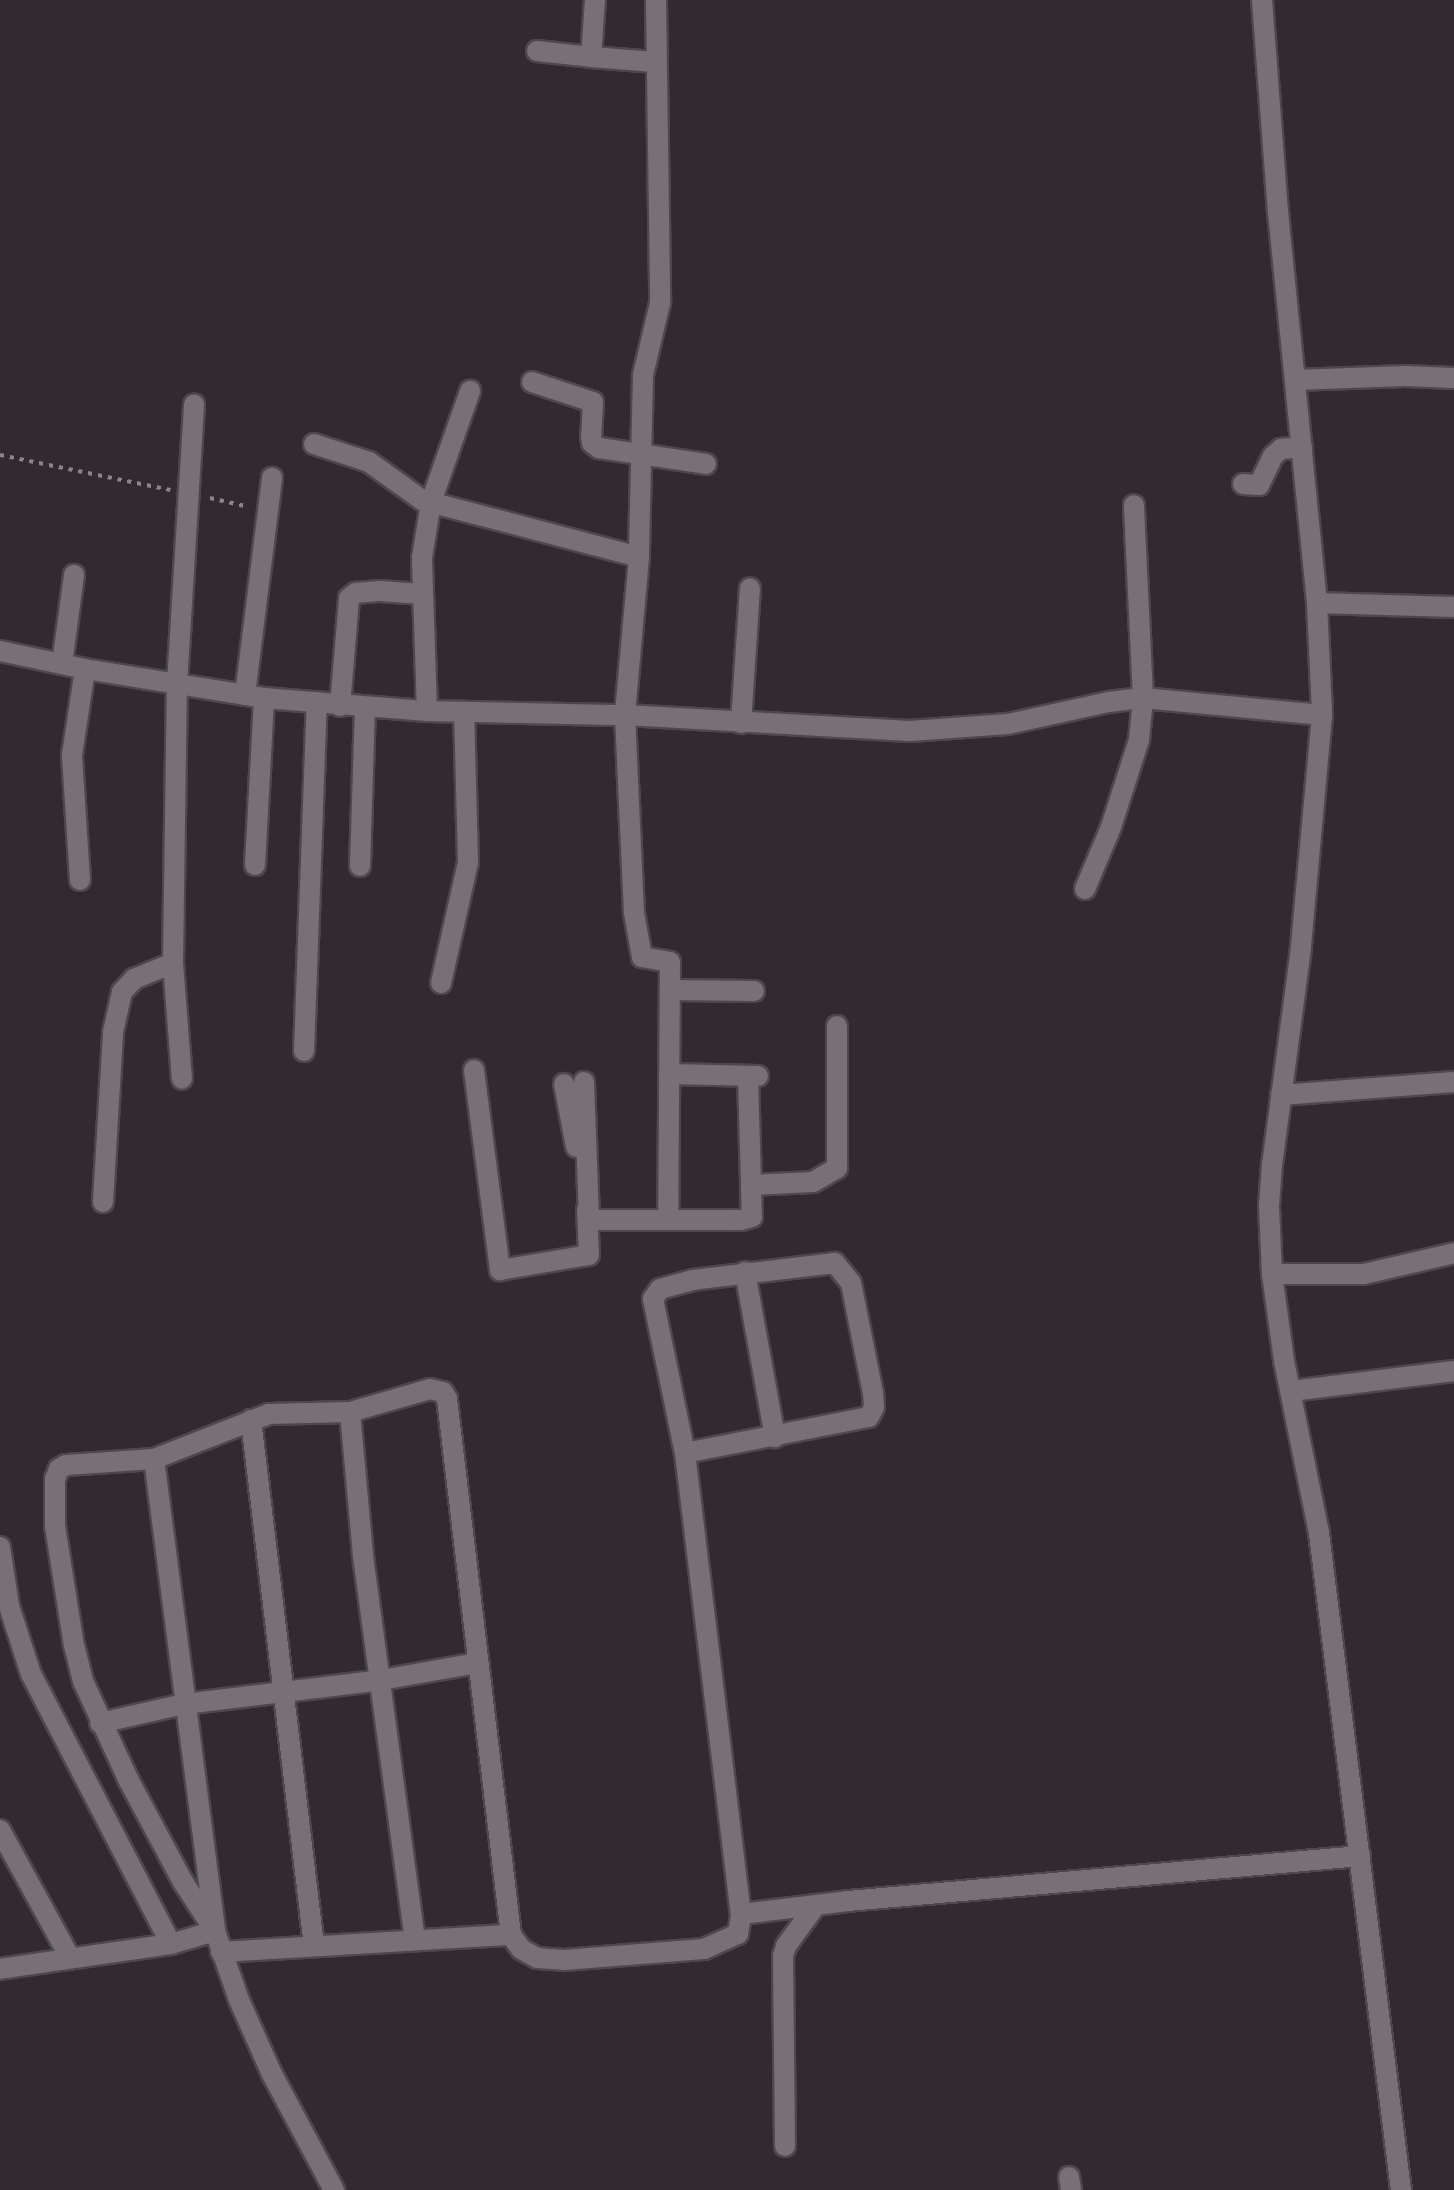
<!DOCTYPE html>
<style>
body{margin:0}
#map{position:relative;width:1454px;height:2190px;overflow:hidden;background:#312a30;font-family:Rubik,sans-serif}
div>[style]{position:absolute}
.path>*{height:4px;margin-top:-2px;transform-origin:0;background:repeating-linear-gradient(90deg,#8b858a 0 4px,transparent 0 10px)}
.roads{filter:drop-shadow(2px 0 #4d484c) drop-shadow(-2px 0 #4d484c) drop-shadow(0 2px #4d484c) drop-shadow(0 -2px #4d484c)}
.minor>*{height:20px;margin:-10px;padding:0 10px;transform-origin:10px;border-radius:10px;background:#787077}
span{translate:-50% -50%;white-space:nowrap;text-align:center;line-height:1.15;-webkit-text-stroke:6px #312a30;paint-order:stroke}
</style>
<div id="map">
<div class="path">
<i style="left:0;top:455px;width:174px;rotate:11.6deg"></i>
<i style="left:210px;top:498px;width:39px;rotate:13deg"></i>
</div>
<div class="roads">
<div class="minor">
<i style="left:595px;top:0;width:57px;rotate:94deg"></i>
<i style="left:591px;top:57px;width:64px;rotate:4.5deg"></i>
<i style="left:656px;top:0;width:303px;rotate:89.2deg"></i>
<i style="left:660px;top:303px;width:74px;rotate:103.3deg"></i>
<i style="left:643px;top:375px;width:182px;rotate:91.3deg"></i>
<i style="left:639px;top:557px;width:159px;rotate:95.1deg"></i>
<i style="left:625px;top:715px;width:198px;rotate:87.4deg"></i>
<i style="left:634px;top:913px;width:45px;rotate:79.7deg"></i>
<i style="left:642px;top:957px;width:28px;rotate:10deg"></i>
<i style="left:670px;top:962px;width:258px;rotate:90.4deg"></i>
<i style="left:1262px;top:0;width:213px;rotate:85.7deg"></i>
<i style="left:1278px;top:212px;width:393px;rotate:84.3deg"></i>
<i style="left:1317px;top:603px;width:112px;rotate:87.4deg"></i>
<i style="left:1322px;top:715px;width:234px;rotate:95.2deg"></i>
<i style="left:1301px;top:948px;width:218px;rotate:97.6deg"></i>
<i style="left:1272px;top:1164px;width:42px;rotate:94.1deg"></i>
<i style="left:1269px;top:1206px;width:68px;rotate:87.5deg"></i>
<i style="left:1272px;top:1274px;width:88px;rotate:82.1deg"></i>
<i style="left:1284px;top:1361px;width:176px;rotate:78.5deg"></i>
<i style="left:1319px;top:1533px;width:662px;rotate:82.89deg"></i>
<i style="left:537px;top:51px;width:54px;rotate:6.3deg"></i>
<i style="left:1295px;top:380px;width:110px;rotate:-2.1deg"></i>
<i style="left:1405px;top:376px;width:49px;rotate:2.3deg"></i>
<i style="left:532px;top:382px;width:64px;rotate:18.2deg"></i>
<i style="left:593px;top:402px;width:34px;rotate:93deg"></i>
<i style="left:591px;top:436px;width:7px;rotate:82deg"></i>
<i style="left:592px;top:443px;width:9px;rotate:36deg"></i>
<i style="left:599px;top:448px;width:108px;rotate:8.5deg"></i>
<i style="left:314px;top:444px;width:58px;rotate:18.1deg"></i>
<i style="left:369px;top:462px;width:65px;rotate:35.6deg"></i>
<i style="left:422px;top:500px;width:224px;rotate:14.7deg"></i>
<i style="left:1243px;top:484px;width:16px;rotate:4deg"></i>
<i style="left:1259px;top:485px;width:32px;rotate:-64deg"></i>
<i style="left:1273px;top:456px;width:11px;rotate:-41deg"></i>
<i style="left:1281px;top:449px;width:21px;rotate:-5deg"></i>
<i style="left:1317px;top:603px;width:137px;rotate:1.7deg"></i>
<i style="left:0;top:651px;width:87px;rotate:12deg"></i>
<i style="left:85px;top:669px;width:181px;rotate:9.2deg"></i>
<i style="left:264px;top:698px;width:164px;rotate:4.6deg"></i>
<i style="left:427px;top:711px;width:198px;rotate:1.2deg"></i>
<i style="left:625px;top:715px;width:285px;rotate:3.2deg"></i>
<i style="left:910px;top:731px;width:98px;rotate:-4.1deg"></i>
<i style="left:1008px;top:724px;width:103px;rotate:-12.3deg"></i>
<i style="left:1109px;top:702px;width:34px;rotate:-7deg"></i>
<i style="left:1143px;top:698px;width:180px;rotate:5.4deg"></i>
<i style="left:62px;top:664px;width:90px;rotate:-82.3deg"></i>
<i style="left:245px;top:695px;width:219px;rotate:-82.9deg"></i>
<i style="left:340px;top:706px;width:108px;rotate:-85.2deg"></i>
<i style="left:349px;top:598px;width:9px;rotate:-36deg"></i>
<i style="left:356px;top:593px;width:24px;rotate:-5deg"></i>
<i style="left:380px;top:591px;width:42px;rotate:4.1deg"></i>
<i style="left:427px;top:711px;width:153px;rotate:-91.9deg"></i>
<i style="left:422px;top:558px;width:57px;rotate:-80.9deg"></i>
<i style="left:431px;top:502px;width:118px;rotate:-70.6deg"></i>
<i style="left:741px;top:723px;width:135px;rotate:-86.2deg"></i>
<i style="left:255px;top:865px;width:167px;rotate:-86.9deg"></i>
<i style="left:360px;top:866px;width:159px;rotate:-88.2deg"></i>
<i style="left:80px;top:880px;width:125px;rotate:-93.7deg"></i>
<i style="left:72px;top:755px;width:87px;rotate:-81.4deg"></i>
<i style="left:1085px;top:889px;width:67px;rotate:-67.2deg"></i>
<i style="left:1111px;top:827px;width:91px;rotate:-72.2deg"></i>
<i style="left:1139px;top:740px;width:42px;rotate:-84.6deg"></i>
<i style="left:1143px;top:698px;width:193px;rotate:-92.7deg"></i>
<i style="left:173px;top:963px;width:116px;rotate:85.6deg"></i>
<i style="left:441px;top:983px;width:124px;rotate:-77.4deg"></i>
<i style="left:468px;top:862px;width:149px;rotate:-91.5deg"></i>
<i style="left:670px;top:990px;width:84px;rotate:0.7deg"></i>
<i style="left:304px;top:1051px;width:347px;rotate:-87.9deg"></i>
<i style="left:474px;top:1070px;width:202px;rotate:82.6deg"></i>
<i style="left:500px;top:1270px;width:90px;rotate:-9.6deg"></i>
<i style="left:589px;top:1255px;width:45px;rotate:-92.5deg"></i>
<i style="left:669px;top:1074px;width:89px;rotate:1.3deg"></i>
<i style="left:748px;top:1076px;width:109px;rotate:88.4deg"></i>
<i style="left:584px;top:1082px;width:138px;rotate:87.9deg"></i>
<i style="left:589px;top:1220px;width:152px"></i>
<i style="left:741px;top:1220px;width:11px;rotate:-15deg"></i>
<i style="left:752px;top:1217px;width:32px;rotate:-92deg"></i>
<i style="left:751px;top:1185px;width:62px;rotate:-2.8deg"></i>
<i style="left:813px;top:1182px;width:28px;rotate:-30deg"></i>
<i style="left:837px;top:1168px;width:142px;rotate:-90deg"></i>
<i style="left:564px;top:1084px;width:64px;rotate:79.2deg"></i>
<i style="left:1281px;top:1095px;width:173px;rotate:-4.3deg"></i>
<i style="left:103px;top:1202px;width:170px;rotate:-86.6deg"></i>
<i style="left:113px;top:1032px;width:41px;rotate:-77.3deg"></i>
<i style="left:122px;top:992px;width:18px;rotate:-47deg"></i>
<i style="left:134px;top:979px;width:42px;rotate:-22.3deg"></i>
<i style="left:173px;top:963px;width:279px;rotate:-89.2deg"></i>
<i style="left:177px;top:684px;width:280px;rotate:-86.5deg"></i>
<i style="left:745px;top:1272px;width:168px;rotate:79.7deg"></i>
<i style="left:1272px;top:1274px;width:92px"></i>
<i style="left:1364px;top:1274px;width:92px;rotate:-13.1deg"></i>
<i style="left:1291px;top:1391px;width:164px;rotate:-7deg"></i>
<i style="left:350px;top:1412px;width:145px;rotate:84.8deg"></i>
<i style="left:363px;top:1556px;width:387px;rotate:82.3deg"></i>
<i style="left:251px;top:1420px;width:530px;rotate:83.17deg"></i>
<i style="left:685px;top:1453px;width:187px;rotate:-11.1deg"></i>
<i style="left:869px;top:1417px;width:11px;rotate:-63deg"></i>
<i style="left:874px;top:1407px;width:14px;rotate:-94deg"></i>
<i style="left:873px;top:1393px;width:112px;rotate:-101.3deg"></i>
<i style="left:851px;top:1283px;width:26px;rotate:-129deg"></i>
<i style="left:835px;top:1263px;width:143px;rotate:173.2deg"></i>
<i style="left:693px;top:1280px;width:34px;rotate:165deg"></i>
<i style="left:660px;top:1289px;width:12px;rotate:125deg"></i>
<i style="left:653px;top:1299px;width:157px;rotate:78.3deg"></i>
<i style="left:685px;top:1453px;width:464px;rotate:83.1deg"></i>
<i style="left:154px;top:1459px;width:476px;rotate:82.6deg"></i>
<i style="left:215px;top:1931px;width:73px;rotate:70.8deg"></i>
<i style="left:239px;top:2000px;width:81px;rotate:66deg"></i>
<i style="left:272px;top:2074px;width:132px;rotate:61.9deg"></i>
<i style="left:0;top:1547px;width:60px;rotate:81.3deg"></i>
<i style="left:9px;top:1606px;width:71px;rotate:72.1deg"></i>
<i style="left:31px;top:1674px;width:304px;rotate:62.6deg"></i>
<i style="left:171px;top:1944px;width:173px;rotate:171.7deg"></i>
<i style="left:100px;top:1723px;width:86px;rotate:-12.7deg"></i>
<i style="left:184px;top:1704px;width:198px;rotate:-6.9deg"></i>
<i style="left:381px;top:1680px;width:97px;rotate:-10deg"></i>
<i style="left:0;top:1830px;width:144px;rotate:61.3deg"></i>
<i style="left:171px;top:1944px;width:46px;rotate:-16.5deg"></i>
<i style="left:215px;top:1931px;width:59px;rotate:-123.1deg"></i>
<i style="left:183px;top:1882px;width:115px;rotate:-118.1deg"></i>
<i style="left:129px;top:1781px;width:110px;rotate:-114.7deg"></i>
<i style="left:83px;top:1681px;width:36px;rotate:-104deg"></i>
<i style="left:74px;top:1646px;width:121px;rotate:-99deg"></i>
<i style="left:55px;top:1526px;width:47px;rotate:-90deg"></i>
<i style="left:55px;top:1479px;width:11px;rotate:-68deg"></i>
<i style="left:59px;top:1469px;width:8px;rotate:-30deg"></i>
<i style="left:66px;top:1465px;width:88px;rotate:-3.9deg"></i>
<i style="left:154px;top:1459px;width:123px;rotate:-21.4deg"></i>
<i style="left:269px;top:1414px;width:81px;rotate:-1.4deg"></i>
<i style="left:350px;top:1412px;width:83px;rotate:-16deg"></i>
<i style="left:430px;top:1389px;width:13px;rotate:13deg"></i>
<i style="left:443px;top:1392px;width:8px;rotate:60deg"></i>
<i style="left:447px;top:1399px;width:540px;rotate:83.19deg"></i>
<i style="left:221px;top:1952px;width:290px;rotate:-3.4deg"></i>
<i style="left:511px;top:1935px;width:17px;rotate:54deg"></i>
<i style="left:521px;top:1949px;width:18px;rotate:29deg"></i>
<i style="left:537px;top:1958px;width:27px;rotate:4deg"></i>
<i style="left:564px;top:1960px;width:140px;rotate:-4.5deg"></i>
<i style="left:704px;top:1949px;width:37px;rotate:-24deg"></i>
<i style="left:738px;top:1934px;width:20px;rotate:-81deg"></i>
<i style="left:741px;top:1914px;width:108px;rotate:-6.9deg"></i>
<i style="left:848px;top:1901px;width:514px;rotate:-5.02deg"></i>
<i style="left:785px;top:2146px;width:190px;rotate:-90.6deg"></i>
<i style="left:783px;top:1956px;width:10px;rotate:-73deg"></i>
<i style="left:786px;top:1946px;width:51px;rotate:-53.8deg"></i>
<i style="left:1069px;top:2177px;width:13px;rotate:81deg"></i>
</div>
</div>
</div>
